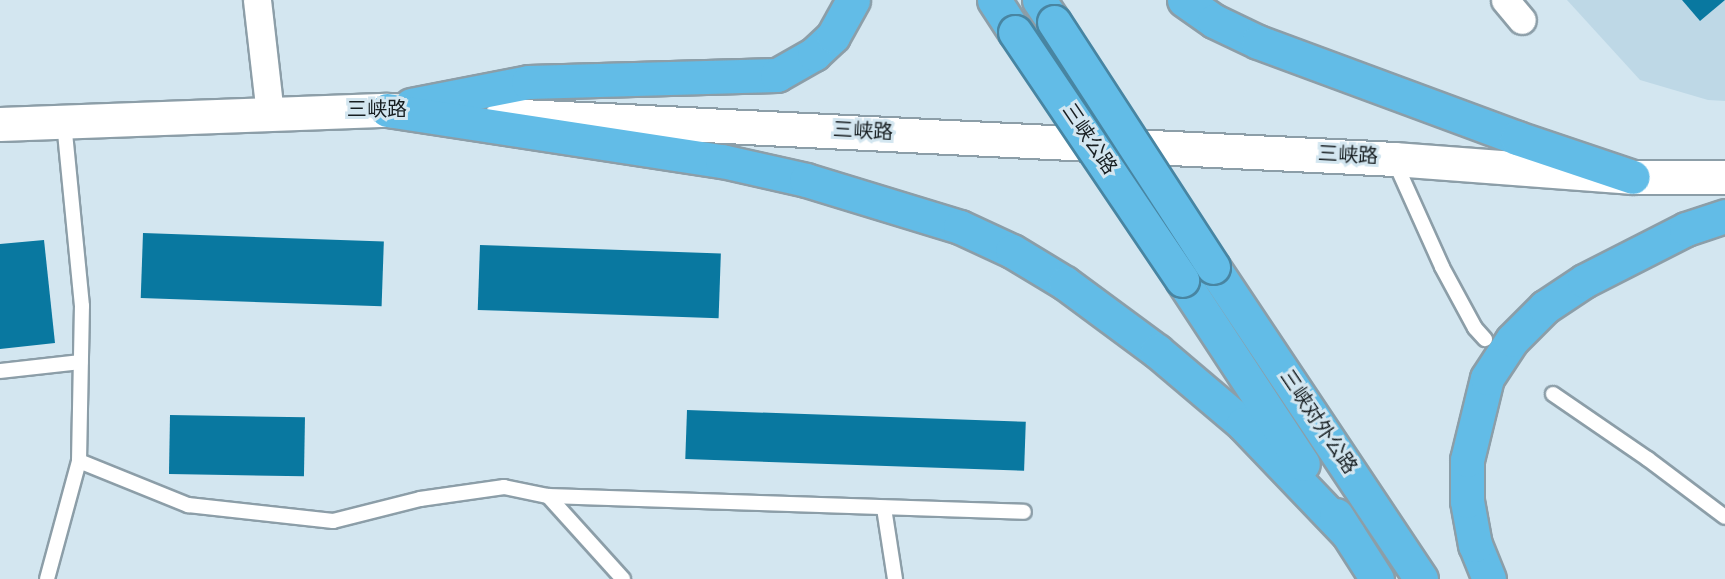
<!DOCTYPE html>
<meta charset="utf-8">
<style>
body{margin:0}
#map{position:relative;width:1725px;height:579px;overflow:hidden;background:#d3e6f0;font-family:Overpass,"Noto Sans SC",sans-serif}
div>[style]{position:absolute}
.built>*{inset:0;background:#bed8e6}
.building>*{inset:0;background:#0978a0;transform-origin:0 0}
.roads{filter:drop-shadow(2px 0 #8c9ea8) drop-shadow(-2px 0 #8c9ea8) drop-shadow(0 2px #8c9ea8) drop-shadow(0 -2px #8c9ea8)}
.service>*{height:14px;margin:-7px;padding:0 7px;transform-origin:7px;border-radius:7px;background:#fff}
.minor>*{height:27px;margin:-13.5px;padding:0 13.5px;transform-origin:13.5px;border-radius:13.5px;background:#fff}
.secondary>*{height:33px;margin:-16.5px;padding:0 16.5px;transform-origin:16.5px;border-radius:16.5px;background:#fff}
.motorway>*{height:33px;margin:-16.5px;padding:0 16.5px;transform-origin:16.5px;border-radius:16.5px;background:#62bce7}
.bridges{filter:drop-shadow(2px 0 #4885a2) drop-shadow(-2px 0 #4885a2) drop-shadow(0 2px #4885a2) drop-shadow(0 -2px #4885a2)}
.motorway-bridge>*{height:33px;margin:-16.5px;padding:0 16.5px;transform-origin:16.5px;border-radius:16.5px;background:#62bce7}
span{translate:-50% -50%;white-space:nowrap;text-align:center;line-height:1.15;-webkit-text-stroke:6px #d3e6f0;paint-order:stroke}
.street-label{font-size:20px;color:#171e21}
</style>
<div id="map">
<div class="built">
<i style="clip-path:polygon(1567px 0,1725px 0,1725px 101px,1708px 100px,1640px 80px)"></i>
</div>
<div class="building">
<i style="clip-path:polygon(1682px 0,1725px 0,1700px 21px)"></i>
<i style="left:143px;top:233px;width:241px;height:65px;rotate:2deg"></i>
<i style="clip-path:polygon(44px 240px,55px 343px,0 349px,0 244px)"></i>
<i style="left:480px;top:245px;width:241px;height:65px;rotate:2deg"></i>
<i style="left:687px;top:410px;width:339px;height:49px;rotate:2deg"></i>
<i style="left:170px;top:415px;width:135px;height:59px;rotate:1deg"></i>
</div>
<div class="roads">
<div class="service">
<i style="left:1394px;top:160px;width:117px;rotate:65.8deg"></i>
<i style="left:1442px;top:267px;width:69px;rotate:61.6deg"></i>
<i style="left:1475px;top:328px;width:15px;rotate:48deg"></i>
<i style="left:0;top:371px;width:81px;rotate:-6.4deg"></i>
<i style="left:1553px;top:394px;width:115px;rotate:34.4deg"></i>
<i style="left:1648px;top:459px;width:96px;rotate:37deg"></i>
<i style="left:79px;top:461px;width:118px;rotate:22deg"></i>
<i style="left:188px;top:505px;width:146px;rotate:6.3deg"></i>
<i style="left:333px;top:521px;width:90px;rotate:-14.2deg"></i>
<i style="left:420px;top:499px;width:85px;rotate:-8.1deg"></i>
<i style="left:504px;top:487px;width:45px;rotate:11.6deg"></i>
<i style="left:548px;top:496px;width:112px;rotate:47.9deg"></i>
<i style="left:548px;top:496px;width:476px;rotate:1.9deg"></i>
<i style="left:884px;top:508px;width:72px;rotate:81.2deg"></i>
<i style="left:47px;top:579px;width:122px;rotate:-74.8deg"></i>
<i style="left:79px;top:461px;width:155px;rotate:-88.9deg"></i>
<i style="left:82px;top:306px;width:186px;rotate:-95.6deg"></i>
</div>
<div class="minor">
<i style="left:257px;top:0;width:115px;rotate:83.5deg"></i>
<i style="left:1505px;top:0;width:26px;rotate:50deg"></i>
</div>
<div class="secondary">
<i style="left:502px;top:115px;width:893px;rotate:2.82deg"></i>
<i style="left:1394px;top:159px;width:240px;rotate:4.3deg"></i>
<i style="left:1633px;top:177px;width:92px"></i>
<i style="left:0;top:124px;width:387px;rotate:-2.1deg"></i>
<i style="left:387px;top:110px;width:30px;rotate:2deg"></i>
</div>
<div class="motorway">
<i style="left:994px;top:0;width:38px;rotate:57deg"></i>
<i style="left:1039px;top:0;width:27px;rotate:56deg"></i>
<i style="left:1184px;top:0;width:37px;rotate:35deg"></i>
<i style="left:1214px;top:21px;width:49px;rotate:25.5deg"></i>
<i style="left:1258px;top:42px;width:276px;rotate:20.3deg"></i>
<i style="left:1517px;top:138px;width:122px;rotate:18.6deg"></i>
<i style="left:411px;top:105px;width:119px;rotate:-11.1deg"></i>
<i style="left:528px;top:82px;width:249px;rotate:-1.6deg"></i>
<i style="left:777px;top:75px;width:43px;rotate:-29.6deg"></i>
<i style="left:814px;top:54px;width:26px;rotate:-43deg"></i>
<i style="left:833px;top:36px;width:41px;rotate:-60.9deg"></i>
<i style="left:387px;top:110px;width:339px;rotate:8.7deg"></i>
<i style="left:722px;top:161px;width:86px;rotate:12.7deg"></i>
<i style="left:806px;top:180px;width:161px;rotate:17deg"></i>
<i style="left:960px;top:227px;width:57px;rotate:24.8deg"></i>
<i style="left:1012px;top:251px;width:62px;rotate:31.1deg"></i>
<i style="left:1065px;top:283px;width:114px;rotate:36.5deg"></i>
<i style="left:1157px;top:351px;width:113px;rotate:40.3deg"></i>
<i style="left:1243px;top:424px;width:152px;rotate:46.3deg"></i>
<i style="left:1213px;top:267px;width:375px;rotate:56.3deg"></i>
<i style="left:1182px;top:280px;width:220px;rotate:56.7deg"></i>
<i style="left:1336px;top:515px;width:76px;rotate:57.4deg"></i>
<i style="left:1489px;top:579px;width:37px;rotate:-112deg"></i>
<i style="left:1475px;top:545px;width:45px;rotate:-100.3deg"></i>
<i style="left:1467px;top:501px;width:41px;rotate:-90deg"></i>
<i style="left:1467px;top:460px;width:84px;rotate:-76.3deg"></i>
<i style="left:1487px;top:378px;width:45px;rotate:-56.7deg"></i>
<i style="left:1512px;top:340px;width:47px;rotate:-45deg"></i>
<i style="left:1545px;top:307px;width:47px;rotate:-33.7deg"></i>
<i style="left:1584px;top:281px;width:114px;rotate:-27deg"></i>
<i style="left:1686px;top:229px;width:41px;rotate:-18.4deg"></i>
</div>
</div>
<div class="bridges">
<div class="motorway-bridge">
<i style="left:1054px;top:22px;width:292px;rotate:57deg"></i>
<i style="left:1015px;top:32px;width:299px;rotate:56deg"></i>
</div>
</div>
<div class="street-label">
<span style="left:377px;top:111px">三峡路</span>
<span style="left:863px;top:133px;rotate:3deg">三峡路</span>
<span style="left:1088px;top:140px;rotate:56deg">三峡公路</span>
<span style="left:1348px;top:157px;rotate:3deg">三峡路</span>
<span style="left:1317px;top:423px;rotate:56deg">三峡对外公路</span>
</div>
</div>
